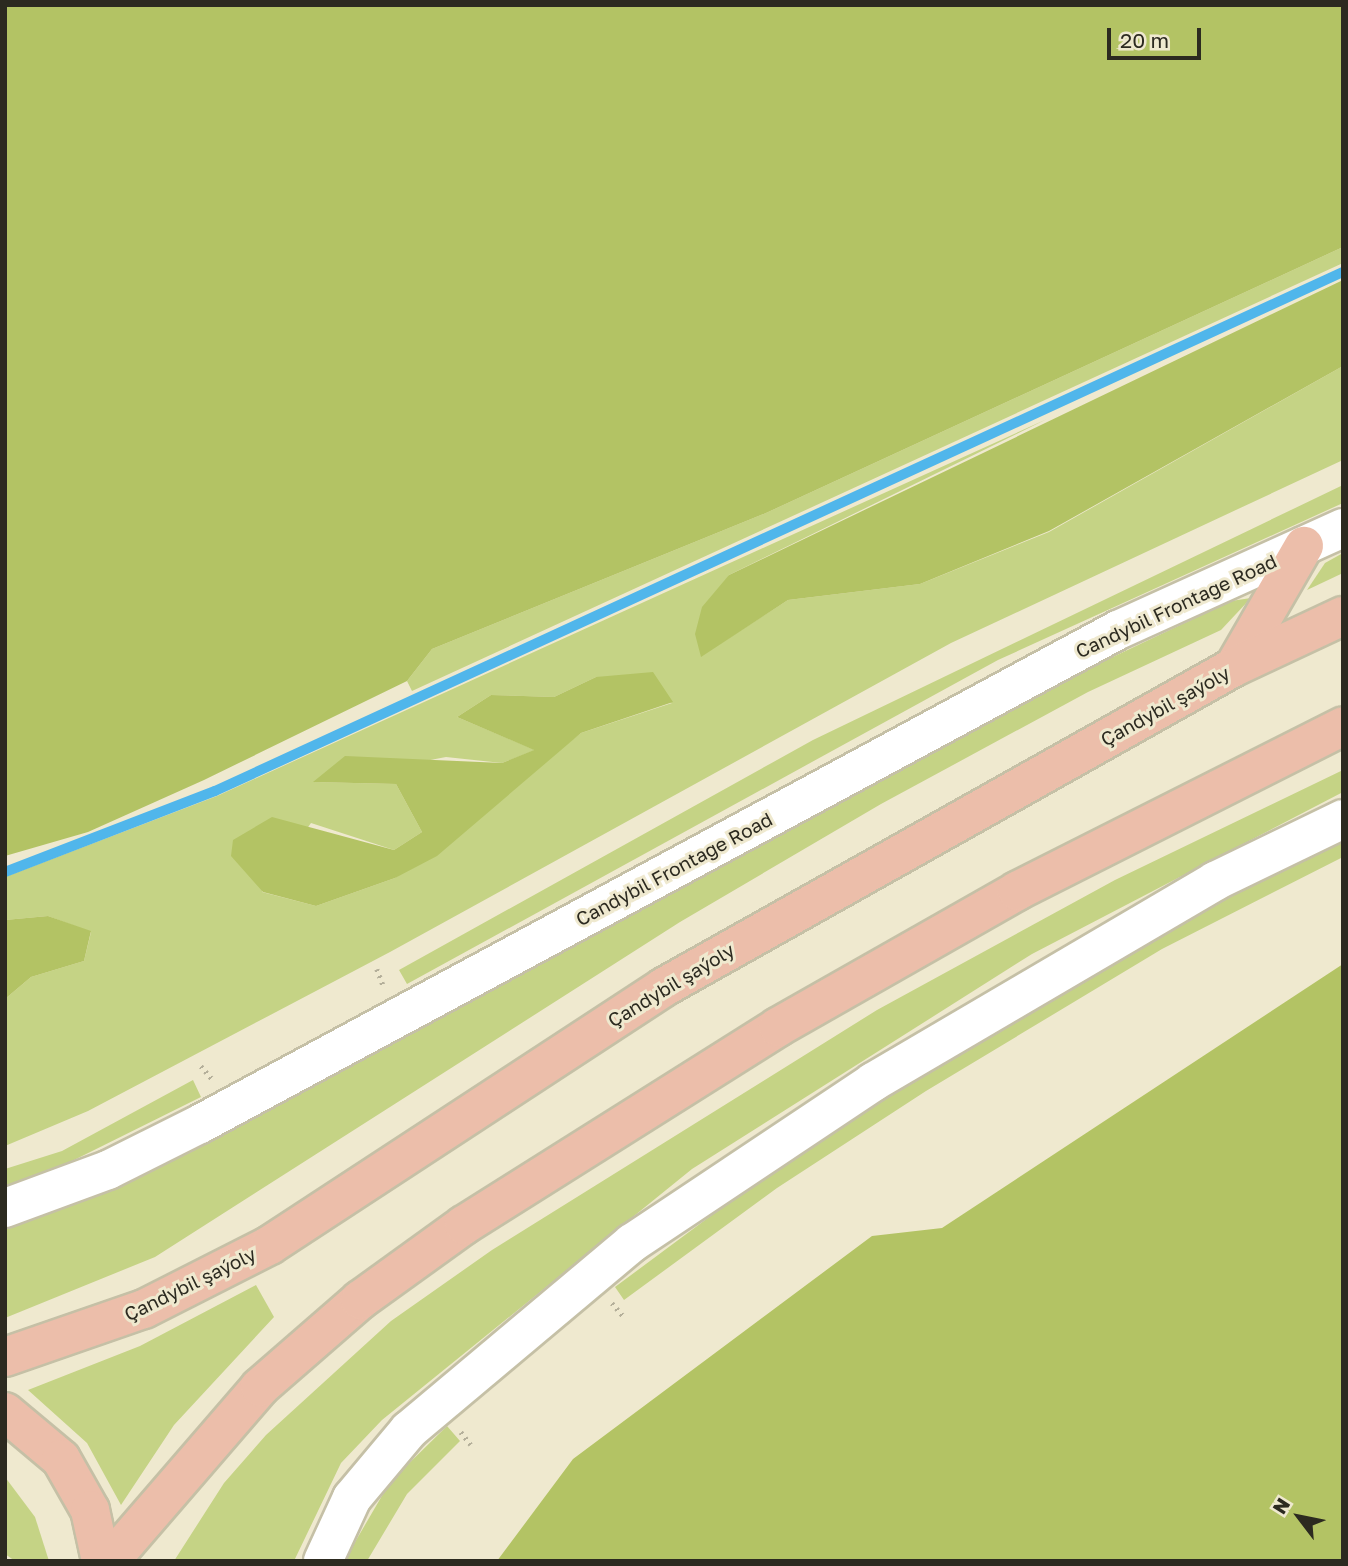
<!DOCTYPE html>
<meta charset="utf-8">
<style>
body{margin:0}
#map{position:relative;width:1348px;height:1566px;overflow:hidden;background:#efe9cf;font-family:"Golos Text",sans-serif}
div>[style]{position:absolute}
.green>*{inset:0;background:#c5d385}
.forest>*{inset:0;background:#b3c364}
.stream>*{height:10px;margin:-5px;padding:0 5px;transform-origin:5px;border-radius:5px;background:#50b6eb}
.path>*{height:4.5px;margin-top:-2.25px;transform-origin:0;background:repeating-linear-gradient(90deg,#b4af9a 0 2px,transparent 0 7px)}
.roads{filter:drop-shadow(2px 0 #c5c0a6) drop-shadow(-2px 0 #c5c0a6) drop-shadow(0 2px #c5c0a6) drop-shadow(0 -2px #c5c0a6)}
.minor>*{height:38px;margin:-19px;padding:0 19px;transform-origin:19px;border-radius:19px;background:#fff}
.major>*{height:38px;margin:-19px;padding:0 19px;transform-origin:19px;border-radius:19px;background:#ecbeaa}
span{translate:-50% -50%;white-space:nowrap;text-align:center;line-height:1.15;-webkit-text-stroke:6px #efe9cf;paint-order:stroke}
.street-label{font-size:19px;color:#2c2a20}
.frame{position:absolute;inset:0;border:7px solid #2c2a20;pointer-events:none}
.north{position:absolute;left:1264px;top:1482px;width:70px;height:70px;-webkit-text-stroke:5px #efe9cf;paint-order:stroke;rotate:302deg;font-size:19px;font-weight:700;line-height:28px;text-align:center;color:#2c2a20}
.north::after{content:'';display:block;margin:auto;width:24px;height:32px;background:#2c2a20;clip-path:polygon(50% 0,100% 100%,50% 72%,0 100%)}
.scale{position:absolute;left:1107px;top:28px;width:94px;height:32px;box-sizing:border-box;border:4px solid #2c2a20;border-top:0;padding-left:9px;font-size:21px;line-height:24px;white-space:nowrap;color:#2c2a20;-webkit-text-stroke:5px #efe9cf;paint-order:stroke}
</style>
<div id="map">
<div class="green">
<i style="clip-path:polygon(1343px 247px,1343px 263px,412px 691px,407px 681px,432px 649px,766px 513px)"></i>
<i style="clip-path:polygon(evenodd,1343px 366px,1343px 460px,951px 643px,390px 952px,88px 1111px,5px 1146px,5px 999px,31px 977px,84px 961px,91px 932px,48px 916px,5px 920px,5px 877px,217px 796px,1047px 419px,729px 575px,701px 656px,788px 600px,920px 584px,1049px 532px,1343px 366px,596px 677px,672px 703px,581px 733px,395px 878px,316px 906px,262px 892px,311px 823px,394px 850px,422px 832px,396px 784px,314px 782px,446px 757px,502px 763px,535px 750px,457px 717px,491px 695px,554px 697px,596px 677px)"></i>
<i style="clip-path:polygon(1343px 485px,1343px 503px,998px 660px,407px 984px,399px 970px,813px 740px)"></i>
<i style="clip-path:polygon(1343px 553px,1343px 573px,1307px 590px,1325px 563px)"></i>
<i style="clip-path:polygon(1251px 598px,1221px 630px,1088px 692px,881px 804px,680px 922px,155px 1257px,5px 1318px,5px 1225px,114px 1187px,874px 779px,1079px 673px,1231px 601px)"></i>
<i style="clip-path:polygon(1343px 770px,1343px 792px,1032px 954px,692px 1169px,382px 1420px,341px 1463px,294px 1561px,174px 1561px,224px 1483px,266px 1435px,391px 1321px,492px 1250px,877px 1010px,1115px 880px)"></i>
<i style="clip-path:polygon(1343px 838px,1343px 857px,1162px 949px,926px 1091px,777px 1188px,624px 1300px,615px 1287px,767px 1174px,918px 1077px,1225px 896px)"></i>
<i style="clip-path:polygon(193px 1080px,201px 1097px,66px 1164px,5px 1187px,5px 1169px,62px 1151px)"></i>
<i style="clip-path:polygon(256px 1285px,274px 1317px,174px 1425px,121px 1505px,87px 1443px,28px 1390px,140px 1346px)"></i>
<i style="clip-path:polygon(447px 1426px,460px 1441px,407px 1494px,367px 1561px,344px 1561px,390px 1482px)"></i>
<i style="clip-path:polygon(5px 1477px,35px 1517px,49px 1561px,15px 1561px,5px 1554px)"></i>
</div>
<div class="forest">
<i style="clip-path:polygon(5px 5px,1343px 5px,1343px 247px,766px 513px,432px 649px,407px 681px,204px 780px,88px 832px,5px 856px)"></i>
<i style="clip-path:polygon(1343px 280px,1343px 366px,1049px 531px,920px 584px,788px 600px,701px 657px,695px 634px,702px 607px,729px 575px)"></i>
<i style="clip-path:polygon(653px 672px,673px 702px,581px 733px,437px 856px,395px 878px,316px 906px,263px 892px,231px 856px,233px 840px,272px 817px,394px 850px,422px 832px,396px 784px,313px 782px,345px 756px,502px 763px,534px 750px,457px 717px,491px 695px,554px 697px,596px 677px)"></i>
<i style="clip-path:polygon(48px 916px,91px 931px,84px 961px,31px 977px,5px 999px,5px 920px)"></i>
<i style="clip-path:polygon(1343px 964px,1343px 1561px,497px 1561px,573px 1459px,872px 1236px,942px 1228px)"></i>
</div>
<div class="stream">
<i style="left:5px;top:872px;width:225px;rotate:-21.1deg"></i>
<i style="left:215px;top:791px;width:1242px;rotate:-24.71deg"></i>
</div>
<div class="path">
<i style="left:377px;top:969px;width:19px;rotate:69deg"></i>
<i style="left:201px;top:1066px;width:18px;rotate:49deg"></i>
<i style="left:612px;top:1303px;width:20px;rotate:49deg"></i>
<i style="left:461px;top:1432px;width:16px;rotate:52deg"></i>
</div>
<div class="roads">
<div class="minor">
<i style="left:5px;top:1208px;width:110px;rotate:-20.3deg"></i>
<i style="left:108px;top:1170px;width:103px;rotate:-26.6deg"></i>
<i style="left:200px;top:1124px;width:1042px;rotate:-28.29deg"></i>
<i style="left:1118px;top:630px;width:247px;rotate:-24.4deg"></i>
<i style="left:323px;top:1561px;width:69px;rotate:-65.3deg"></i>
<i style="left:352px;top:1498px;width:89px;rotate:-50deg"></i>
<i style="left:409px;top:1430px;width:291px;rotate:-40deg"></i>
<i style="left:632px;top:1243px;width:290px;rotate:-33.7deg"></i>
<i style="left:873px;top:1082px;width:397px;rotate:-30.4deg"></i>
<i style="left:1215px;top:881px;width:142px;rotate:-25.8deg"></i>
</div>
<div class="major">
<i style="left:1234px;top:667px;width:140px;rotate:-60deg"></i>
<i style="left:5px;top:1357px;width:147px;rotate:-19.1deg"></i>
<i style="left:144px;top:1309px;width:141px;rotate:-26.9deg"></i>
<i style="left:270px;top:1245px;width:471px;rotate:-33.2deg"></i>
<i style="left:664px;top:987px;width:654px;rotate:-29.31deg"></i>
<i style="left:1234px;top:667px;width:120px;rotate:-25.1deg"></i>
<i style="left:5px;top:1412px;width:73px;rotate:40deg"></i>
<i style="left:61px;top:1459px;width:59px;rotate:60.4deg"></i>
<i style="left:90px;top:1510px;width:52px;rotate:77.8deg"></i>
<i style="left:110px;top:1561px;width:230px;rotate:-49.2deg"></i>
<i style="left:260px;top:1387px;width:133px;rotate:-41deg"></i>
<i style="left:360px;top:1300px;width:128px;rotate:-35.8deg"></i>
<i style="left:464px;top:1225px;width:371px;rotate:-32.2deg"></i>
<i style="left:778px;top:1027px;width:275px;rotate:-29.6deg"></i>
<i style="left:1017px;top:891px;width:365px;rotate:-26.8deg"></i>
</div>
</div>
<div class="street-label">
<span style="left:1176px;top:606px;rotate:-25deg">Candybil Frontage Road</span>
<span style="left:1165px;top:706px;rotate:-29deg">Çandybil şaýoly</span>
<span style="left:674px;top:869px;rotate:-28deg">Candybil Frontage Road</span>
<span style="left:671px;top:985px;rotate:-31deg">Çandybil şaýoly</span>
<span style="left:190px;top:1284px;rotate:-26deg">Çandybil şaýoly</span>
</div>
<div class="frame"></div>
<div class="north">N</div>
<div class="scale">20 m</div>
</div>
